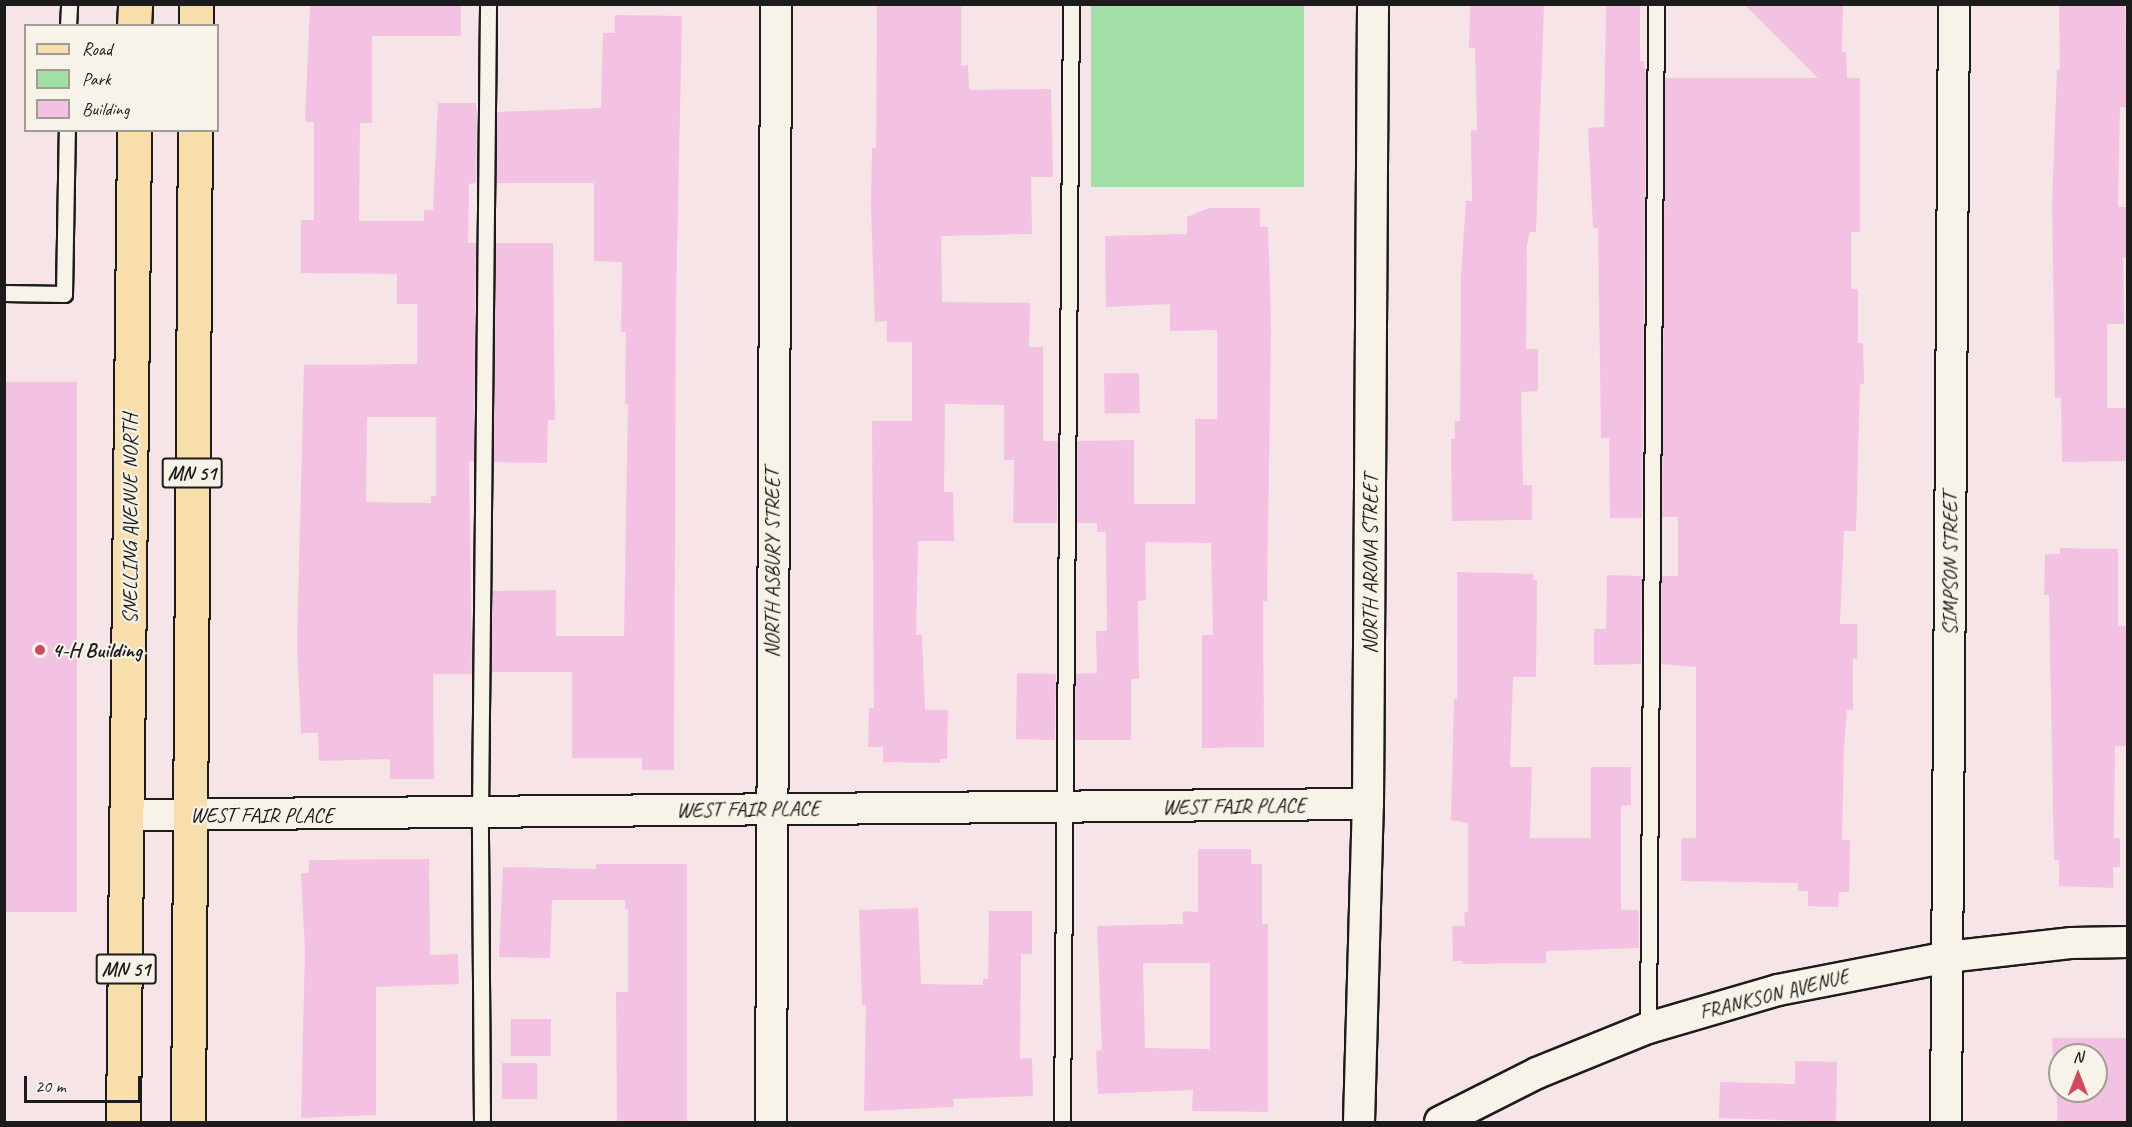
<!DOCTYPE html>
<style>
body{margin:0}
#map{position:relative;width:2132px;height:1127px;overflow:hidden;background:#f6e4e6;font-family:Caveat,sans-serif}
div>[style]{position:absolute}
.green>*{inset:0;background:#a2dfa6;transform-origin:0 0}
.building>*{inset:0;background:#f3c2e3;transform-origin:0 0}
.roads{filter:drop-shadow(2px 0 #1c1c1c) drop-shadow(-2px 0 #1c1c1c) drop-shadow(0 2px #1c1c1c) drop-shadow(0 -2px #1c1c1c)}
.service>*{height:15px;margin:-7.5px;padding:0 7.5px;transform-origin:7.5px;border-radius:7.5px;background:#f7f3e8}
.minor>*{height:30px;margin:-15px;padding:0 15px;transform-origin:15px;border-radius:15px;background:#f7f3e8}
.primary>*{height:33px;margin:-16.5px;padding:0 16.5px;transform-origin:16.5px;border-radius:16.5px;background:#f8deab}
.dots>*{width:16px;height:16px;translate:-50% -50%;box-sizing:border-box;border:3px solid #f7f3e8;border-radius:50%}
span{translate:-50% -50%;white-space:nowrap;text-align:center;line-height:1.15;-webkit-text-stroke:4.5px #f7f3e8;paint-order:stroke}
.shield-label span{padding:2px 4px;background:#f7f3e8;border:2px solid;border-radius:4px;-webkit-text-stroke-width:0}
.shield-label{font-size:20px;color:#1c1c1c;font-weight:700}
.street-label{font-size:21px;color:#1c1c1c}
.poi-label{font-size:21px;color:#1c1c1c;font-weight:700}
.left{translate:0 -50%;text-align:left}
.frame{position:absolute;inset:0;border:6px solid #1c1c1c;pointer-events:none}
.legend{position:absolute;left:24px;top:24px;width:195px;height:108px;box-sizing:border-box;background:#f7f3e8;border:2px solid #9f9d96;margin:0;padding:8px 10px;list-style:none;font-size:18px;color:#1c1c1c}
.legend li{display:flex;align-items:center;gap:12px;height:30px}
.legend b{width:30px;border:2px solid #9f9d96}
.north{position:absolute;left:2048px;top:1043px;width:60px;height:60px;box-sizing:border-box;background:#f7f3e8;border:2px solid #9f9d96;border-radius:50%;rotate:0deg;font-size:16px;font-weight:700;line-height:24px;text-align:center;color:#1c1c1c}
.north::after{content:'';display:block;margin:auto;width:21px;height:27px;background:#d1495b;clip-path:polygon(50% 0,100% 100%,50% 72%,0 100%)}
.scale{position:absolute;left:24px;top:1076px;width:117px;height:27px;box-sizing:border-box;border:3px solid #1c1c1c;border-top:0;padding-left:8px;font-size:18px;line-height:21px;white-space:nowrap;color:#1c1c1c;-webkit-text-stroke:4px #f7f3e8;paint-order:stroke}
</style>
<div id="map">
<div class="green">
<i style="left:1091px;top:5px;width:213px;height:182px"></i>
</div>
<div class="building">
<i style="clip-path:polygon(evenodd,310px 4px,461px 4px,461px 36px,372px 36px,372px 123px,360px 123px,359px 221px,424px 221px,424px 210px,433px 210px,438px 103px,476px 103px,477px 112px,476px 183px,469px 184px,468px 243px,476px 243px,474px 461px,469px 461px,472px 674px,433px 674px,434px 779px,390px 779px,390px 759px,319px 761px,318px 733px,301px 733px,297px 645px,304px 365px,417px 364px,417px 304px,397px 304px,397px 274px,301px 273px,301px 220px,314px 220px,314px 122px,305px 122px,310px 4px,367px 417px,436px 417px,436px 496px,431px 496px,431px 503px,366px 502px,367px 417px)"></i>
<i style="clip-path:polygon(877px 4px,961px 4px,961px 66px,968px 65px,969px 90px,1051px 89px,1053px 177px,1031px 177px,1032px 234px,941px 236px,942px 302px,1030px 303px,1029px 347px,1043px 347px,1043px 441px,1058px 441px,1057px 523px,1013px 523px,1014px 460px,1004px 460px,1004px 405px,945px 404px,944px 492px,953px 492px,954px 541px,918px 541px,916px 635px,922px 635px,925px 710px,948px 710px,947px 759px,940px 759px,940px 763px,883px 762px,883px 747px,868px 747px,869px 708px,874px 708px,872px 421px,912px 421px,912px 342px,887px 342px,887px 321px,875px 322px,871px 208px,872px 148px,876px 148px)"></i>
<i style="clip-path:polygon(1544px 4px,1536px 232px,1530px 232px,1527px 245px,1526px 349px,1538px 349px,1538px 391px,1521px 392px,1523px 485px,1532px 485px,1532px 520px,1452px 521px,1451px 439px,1455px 439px,1455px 421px,1460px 421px,1461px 276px,1466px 201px,1472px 201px,1471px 130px,1477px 130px,1475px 48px,1469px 48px,1470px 5px)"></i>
<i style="clip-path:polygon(1606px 4px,1640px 4px,1640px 61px,1644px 61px,1646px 78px,1642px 518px,1610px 518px,1609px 438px,1601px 438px,1598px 228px,1593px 228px,1588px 128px,1604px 127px)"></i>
<i style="clip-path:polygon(1776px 4px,1843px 4px,1842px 52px,1846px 52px,1847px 78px,1860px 78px,1860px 232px,1851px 232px,1851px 289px,1858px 289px,1858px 343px,1863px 343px,1864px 384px,1860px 384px,1856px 531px,1844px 531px,1840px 624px,1857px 624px,1857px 659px,1853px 659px,1853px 710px,1847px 710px,1844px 747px,1842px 840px,1850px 840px,1849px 892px,1839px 892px,1838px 907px,1808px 906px,1808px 891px,1798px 891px,1798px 883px,1681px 881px,1681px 838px,1696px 838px,1696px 667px,1661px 664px,1661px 576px,1678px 576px,1678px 517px,1662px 517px,1665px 78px,1818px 78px,1745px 5px)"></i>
<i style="clip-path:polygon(2059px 4px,2125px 4px,2127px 108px,2120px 107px,2118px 207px,2127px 207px,2127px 258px,2123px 258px,2124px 324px,2107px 324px,2107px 408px,2127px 408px,2127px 461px,2062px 462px,2061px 398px,2055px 398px,2052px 205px,2057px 69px,2060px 70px)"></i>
<i style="clip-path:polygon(615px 15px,682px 16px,676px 300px,674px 770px,642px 770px,642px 758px,572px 758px,572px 672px,491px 672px,492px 591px,556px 590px,556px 636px,624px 636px,628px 404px,625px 404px,626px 332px,621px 332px,622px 262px,594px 261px,594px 183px,496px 183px,497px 112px,601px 108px,603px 33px,615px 33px)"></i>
<i style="clip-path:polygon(1209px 208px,1260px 208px,1260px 227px,1268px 227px,1271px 324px,1267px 601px,1263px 601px,1264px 747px,1202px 748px,1202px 635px,1213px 635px,1211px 543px,1145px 542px,1146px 600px,1138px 601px,1139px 679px,1131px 679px,1131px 740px,1075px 740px,1075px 674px,1097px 673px,1096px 631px,1107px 631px,1106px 532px,1097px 532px,1097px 523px,1077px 523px,1077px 441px,1134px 440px,1134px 504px,1195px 504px,1195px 419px,1217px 419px,1217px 330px,1170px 331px,1170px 304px,1106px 307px,1105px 236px,1187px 234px,1187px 217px)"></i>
<i style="clip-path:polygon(495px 243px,553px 243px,555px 420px,548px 420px,547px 463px,493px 462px)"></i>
<i style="left:1139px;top:373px;width:40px;height:35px;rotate:89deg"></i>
<i style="left:4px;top:382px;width:73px;height:530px"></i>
<i style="clip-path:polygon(2060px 548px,2118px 549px,2118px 626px,2127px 626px,2127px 746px,2115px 746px,2114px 838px,2120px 838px,2120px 867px,2113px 867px,2113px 888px,2059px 886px,2059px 860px,2054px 860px,2049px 595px,2044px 595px,2045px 554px,2060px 554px)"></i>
<i style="clip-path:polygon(1457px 572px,1533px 574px,1533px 580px,1537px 580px,1536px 677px,1513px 677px,1510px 767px,1532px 767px,1530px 838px,1591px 838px,1591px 767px,1631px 767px,1631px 805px,1621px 806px,1621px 910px,1639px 910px,1639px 948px,1546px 951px,1546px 963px,1463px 964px,1463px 961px,1453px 961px,1452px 926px,1465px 926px,1464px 912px,1468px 912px,1468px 823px,1451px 820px,1454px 699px,1457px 699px)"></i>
<i style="clip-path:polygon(1607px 575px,1642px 576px,1641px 664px,1594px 665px,1594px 629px,1606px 629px)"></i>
<i style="left:1056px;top:674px;width:66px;height:39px;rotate:91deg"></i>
<i style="clip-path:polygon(evenodd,1198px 849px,1251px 849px,1251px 864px,1262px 864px,1262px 924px,1268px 924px,1268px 1112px,1192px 1111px,1193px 1090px,1098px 1094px,1096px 1051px,1102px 1050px,1097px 926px,1183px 924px,1183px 911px,1198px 912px,1198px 849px,1143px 963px,1210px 963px,1210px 1049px,1145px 1048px,1143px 963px)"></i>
<i style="clip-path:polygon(429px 859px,430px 955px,458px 954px,459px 984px,376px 987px,376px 1115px,301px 1118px,305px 951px,301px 873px,309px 873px,309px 860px)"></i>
<i style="clip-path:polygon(596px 864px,687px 864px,687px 1122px,617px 1121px,616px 992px,628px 992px,628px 909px,625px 909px,625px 900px,552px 900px,550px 958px,499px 957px,503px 867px,596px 869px)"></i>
<i style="clip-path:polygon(918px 908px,921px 984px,983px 985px,983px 979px,988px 979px,989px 911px,1032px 911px,1032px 954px,1021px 954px,1020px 1059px,1032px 1058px,1033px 1096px,953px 1099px,954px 1107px,864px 1111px,866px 1005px,862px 1005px,859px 910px)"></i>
<i style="left:511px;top:1019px;width:40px;height:37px"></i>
<i style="clip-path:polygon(evenodd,2052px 1038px,2127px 1038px,2126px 1122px,2057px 1122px,2057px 1071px,2053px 1071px,2052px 1038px,2060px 1055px,2096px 1055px,2096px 1091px,2060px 1091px,2060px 1055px)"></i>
<i style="clip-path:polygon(1795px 1061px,1837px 1062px,1836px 1122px,1719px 1118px,1720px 1082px,1795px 1084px)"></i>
<i style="left:502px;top:1063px;width:35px;height:36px"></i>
</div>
<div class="roads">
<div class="service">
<i style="left:68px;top:26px;width:22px;rotate:-87deg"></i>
<i style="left:4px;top:293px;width:60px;rotate:1deg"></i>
<i style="left:64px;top:294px;width:164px;rotate:-89deg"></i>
<i style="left:1648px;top:1028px;width:1024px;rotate:-89.55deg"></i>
<i style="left:482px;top:1122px;width:309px;rotate:-90.4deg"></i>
<i style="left:480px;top:813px;width:809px;rotate:-89.43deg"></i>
<i style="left:1062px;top:1122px;width:1118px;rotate:-89.54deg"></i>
</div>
<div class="minor">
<i style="left:128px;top:815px;width:1240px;rotate:-0.51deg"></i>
<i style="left:771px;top:1122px;width:1118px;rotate:-89.74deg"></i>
<i style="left:1359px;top:1122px;width:318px;rotate:-88.4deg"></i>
<i style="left:1368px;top:804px;width:800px;rotate:-89.64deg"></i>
<i style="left:1440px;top:1122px;width:109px;rotate:-26.8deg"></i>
<i style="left:1537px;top:1073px;width:120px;rotate:-22.1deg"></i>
<i style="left:1648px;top:1028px;width:135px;rotate:-16.3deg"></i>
<i style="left:1778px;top:990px;width:172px;rotate:-11deg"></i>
<i style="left:1947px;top:957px;width:126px;rotate:-6.4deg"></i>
<i style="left:2072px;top:943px;width:56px;rotate:-1deg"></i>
<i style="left:1946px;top:1122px;width:1118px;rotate:-89.59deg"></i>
</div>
<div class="primary">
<i style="left:134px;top:26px;width:22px;rotate:-87deg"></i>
<i style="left:196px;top:26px;width:22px;rotate:-90deg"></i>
<i style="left:123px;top:1122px;width:992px;rotate:-89.36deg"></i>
<i style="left:188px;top:1122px;width:992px;rotate:-89.6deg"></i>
</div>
</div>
<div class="dots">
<i style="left:40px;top:650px;background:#d1495b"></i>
</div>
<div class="shield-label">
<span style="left:192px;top:473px">MN 51</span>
<span style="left:126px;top:969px">MN 51</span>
</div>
<div class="street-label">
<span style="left:130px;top:519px;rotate:-90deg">SNELLING AVENUE NORTH</span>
<span style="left:772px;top:563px;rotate:-90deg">NORTH ASBURY STREET</span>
<span style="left:1370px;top:564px;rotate:-90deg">NORTH ARONA STREET</span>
<span style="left:1950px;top:564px;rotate:-90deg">SIMPSON STREET</span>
<span style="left:1234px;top:806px;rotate:-1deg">WEST FAIR PLACE</span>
<span style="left:748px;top:809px;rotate:-1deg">WEST FAIR PLACE</span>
<span style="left:262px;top:815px">WEST FAIR PLACE</span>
<span style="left:1774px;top:994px;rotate:-14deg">FRANKSON AVENUE</span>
</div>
<div class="poi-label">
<span class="left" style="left:52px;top:650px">4-H Building</span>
</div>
<div class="frame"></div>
<ul class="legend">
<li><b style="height:8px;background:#f8deab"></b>Road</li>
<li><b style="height:16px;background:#a2dfa6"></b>Park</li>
<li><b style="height:16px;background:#f3c2e3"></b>Building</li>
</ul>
<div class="north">N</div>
<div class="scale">20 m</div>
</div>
